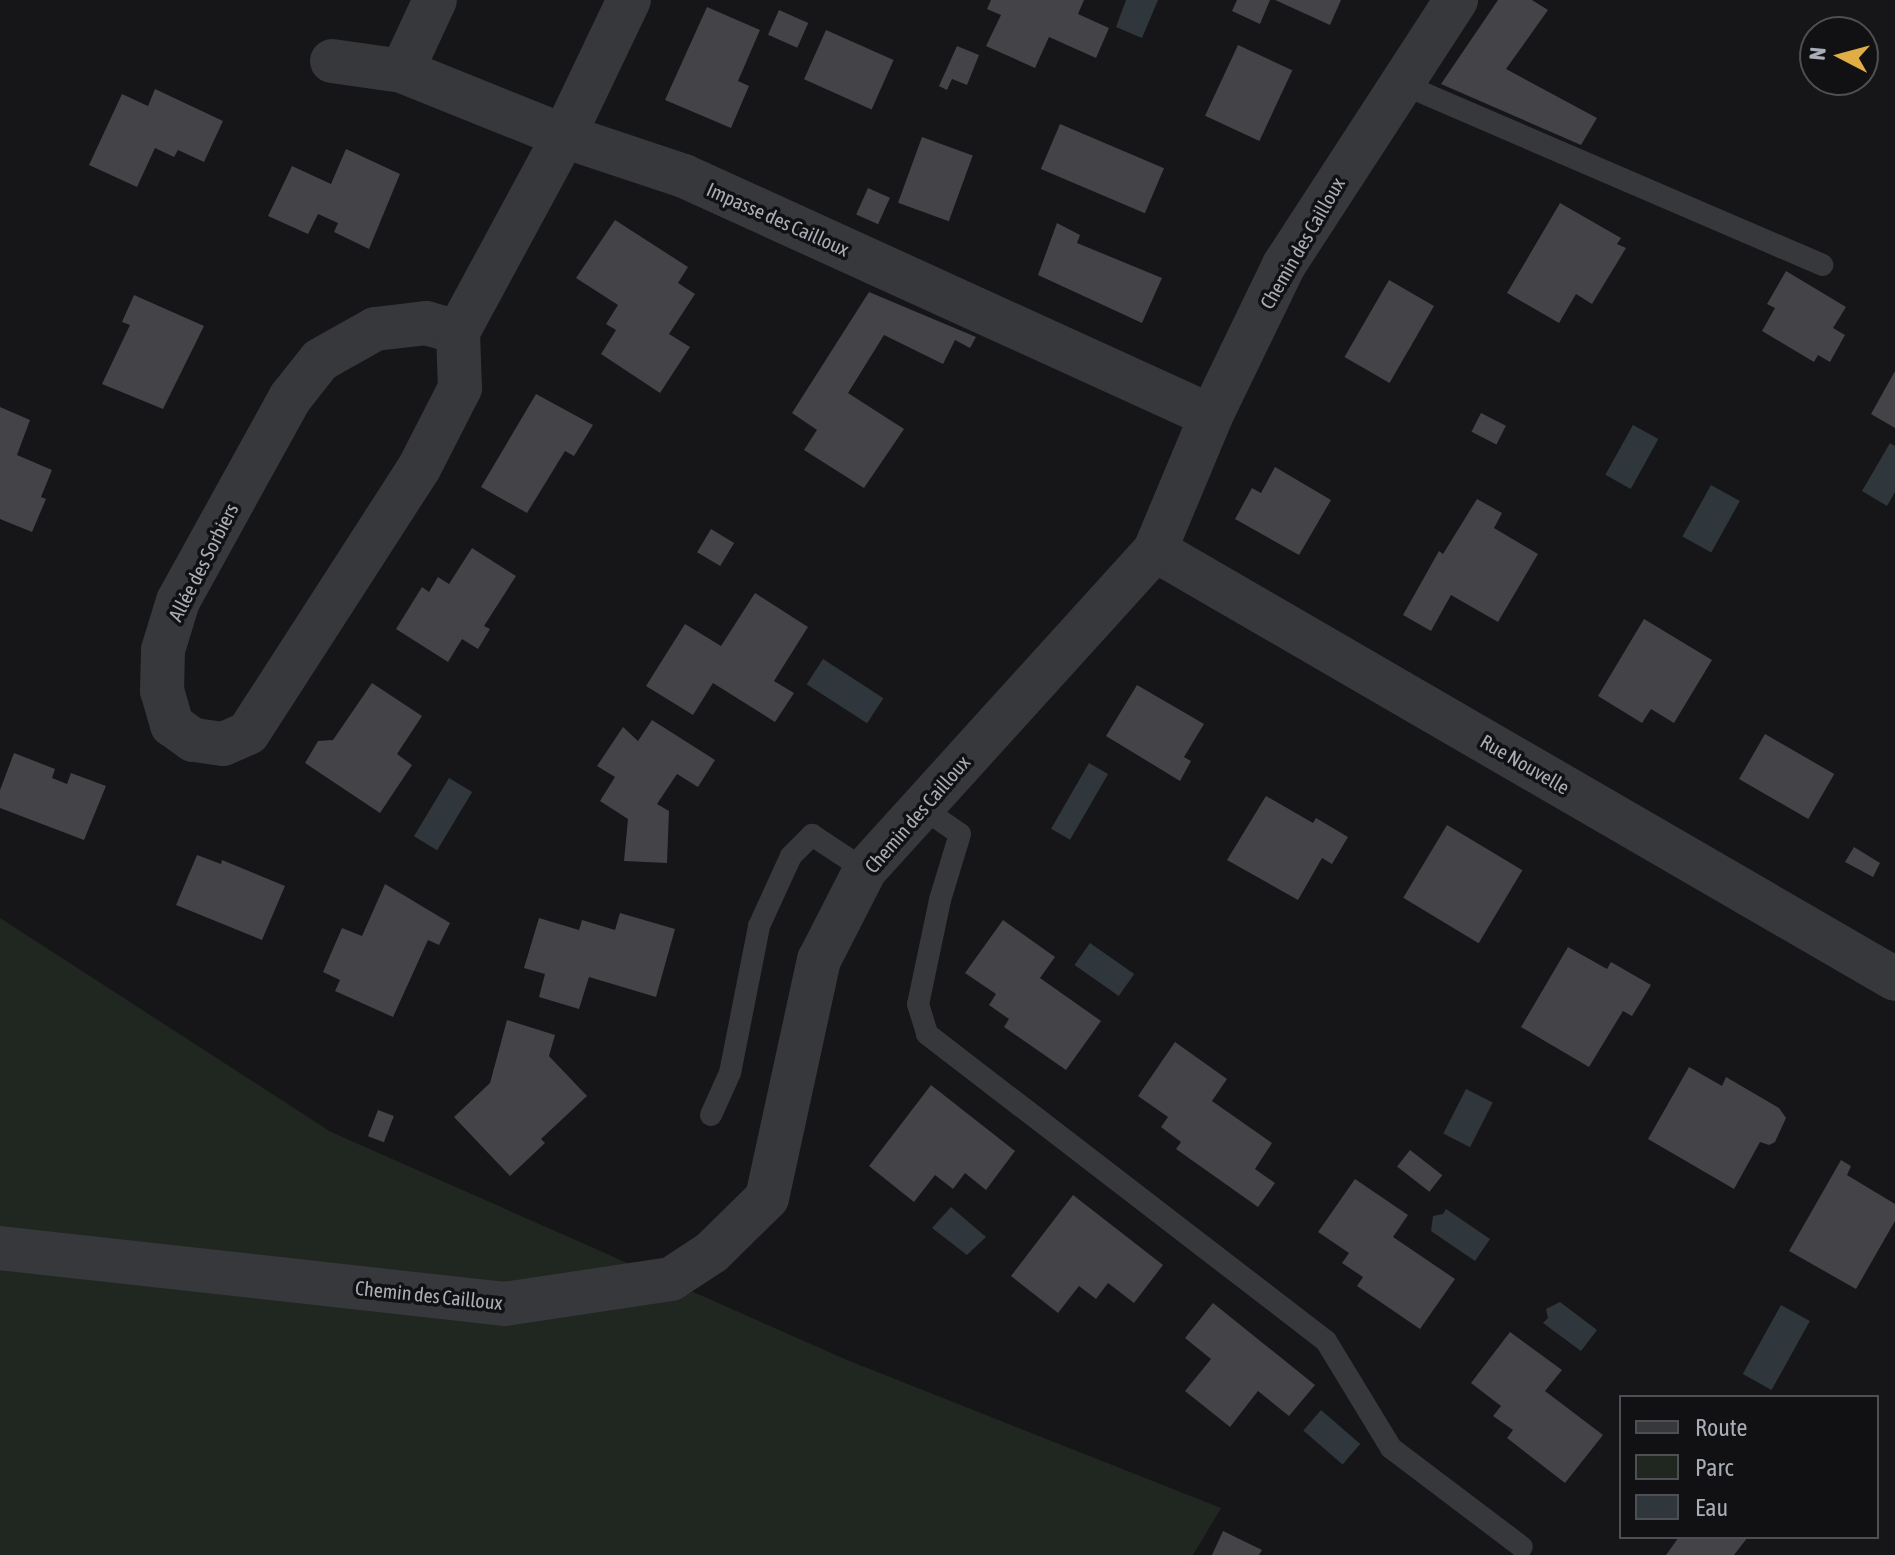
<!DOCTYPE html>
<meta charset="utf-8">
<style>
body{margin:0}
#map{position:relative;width:1895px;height:1555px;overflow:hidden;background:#161618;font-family:"Asap Condensed",sans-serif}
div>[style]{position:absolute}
.green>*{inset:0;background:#202721}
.water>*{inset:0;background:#2f363c;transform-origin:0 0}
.building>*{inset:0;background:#434348;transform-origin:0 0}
.lane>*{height:22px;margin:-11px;padding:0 11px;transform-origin:11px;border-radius:11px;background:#37383c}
.street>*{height:44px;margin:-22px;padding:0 22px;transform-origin:22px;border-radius:22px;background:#37383c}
span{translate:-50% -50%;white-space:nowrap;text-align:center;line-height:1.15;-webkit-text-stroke:7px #111113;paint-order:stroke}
.street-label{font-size:20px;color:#a9adb6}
.legend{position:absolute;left:1619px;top:1395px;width:260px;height:144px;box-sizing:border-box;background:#111113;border:2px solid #4e4f54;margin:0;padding:10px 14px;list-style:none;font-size:24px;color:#a9adb6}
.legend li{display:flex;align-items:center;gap:16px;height:40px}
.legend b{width:40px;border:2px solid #4e4f54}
.north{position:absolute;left:1799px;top:16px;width:80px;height:80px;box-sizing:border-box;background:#111113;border:2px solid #4e4f54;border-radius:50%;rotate:276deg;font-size:22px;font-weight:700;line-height:32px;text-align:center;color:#a9adb6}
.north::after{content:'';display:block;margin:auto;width:28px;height:36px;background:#e1ad45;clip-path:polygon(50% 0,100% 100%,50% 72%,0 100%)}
</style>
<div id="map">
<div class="green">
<i style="clip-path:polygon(0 918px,331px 1132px,847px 1360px,1221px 1508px,1193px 1555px,0 1555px)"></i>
</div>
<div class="water">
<i style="clip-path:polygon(1126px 0,1158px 0,1142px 38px,1116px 27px)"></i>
<i style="left:1633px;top:425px;width:29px;height:57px;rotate:29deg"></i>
<i style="clip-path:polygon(1890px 443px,1895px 446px,1895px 492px,1887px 506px,1862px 491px)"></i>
<i style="left:1711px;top:485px;width:33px;height:59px;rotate:29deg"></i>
<i style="left:823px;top:659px;width:72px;height:30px;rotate:33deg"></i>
<i style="left:1089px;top:763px;width:22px;height:76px;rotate:30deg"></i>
<i style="left:449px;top:778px;width:27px;height:68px;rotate:31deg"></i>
<i style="left:1090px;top:943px;width:54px;height:27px;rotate:35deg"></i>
<i style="left:1466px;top:1089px;width:30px;height:50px;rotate:27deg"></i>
<i style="clip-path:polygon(951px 1207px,986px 1237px,967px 1255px,932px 1228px)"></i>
<i style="clip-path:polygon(1446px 1209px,1490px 1239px,1475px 1261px,1431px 1231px,1433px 1216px,1443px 1214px)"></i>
<i style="clip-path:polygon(1560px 1302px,1597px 1330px,1581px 1351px,1543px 1323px,1548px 1318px,1546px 1309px)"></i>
<i style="left:1781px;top:1305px;width:33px;height:79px;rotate:29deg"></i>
<i style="left:1321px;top:1410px;width:52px;height:27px;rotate:41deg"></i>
</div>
<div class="building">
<i style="clip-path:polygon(991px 0,1084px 0,1078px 14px,1109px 28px,1096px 58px,1049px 37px,1035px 68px,986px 46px,1001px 15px,987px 9px)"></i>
<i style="clip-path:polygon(1237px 0,1270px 0,1260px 24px,1232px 11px)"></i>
<i style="clip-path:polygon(1275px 0,1341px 0,1330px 25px)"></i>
<i style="clip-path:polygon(1498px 0,1532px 0,1548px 10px,1506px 69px,1597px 118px,1581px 145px,1441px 84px)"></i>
<i style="clip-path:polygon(707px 7px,760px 30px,738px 81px,749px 86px,731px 128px,665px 100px)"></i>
<i style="left:779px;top:10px;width:32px;height:27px;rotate:24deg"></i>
<i style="left:826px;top:30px;width:74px;height:54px;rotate:24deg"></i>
<i style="left:1238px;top:45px;width:60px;height:78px;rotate:25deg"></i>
<i style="clip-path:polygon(957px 46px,979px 55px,967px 85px,952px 79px,947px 90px,939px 86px)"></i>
<i style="clip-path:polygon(155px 89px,223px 121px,204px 162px,178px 150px,174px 157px,155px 148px,137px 187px,89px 165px,122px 94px,148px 106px)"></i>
<i style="left:1060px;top:124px;width:113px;height:49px;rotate:23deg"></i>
<i style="left:922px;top:137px;width:54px;height:70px;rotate:20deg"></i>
<i style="clip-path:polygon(346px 149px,400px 174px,369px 249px,334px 232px,338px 223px,318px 214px,308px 234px,268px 216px,292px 166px,331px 184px)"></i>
<i style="left:868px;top:188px;width:24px;height:29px;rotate:24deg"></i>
<i style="clip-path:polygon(1560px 203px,1621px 238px,1617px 244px,1626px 248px,1592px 304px,1576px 294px,1559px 323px,1507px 293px)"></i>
<i style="clip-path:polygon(615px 220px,688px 267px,678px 283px,695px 294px,669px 334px,690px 347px,660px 393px,601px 354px,616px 330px,606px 324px,618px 305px,576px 278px)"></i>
<i style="clip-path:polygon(1057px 223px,1080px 235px,1077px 243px,1162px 278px,1142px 323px,1038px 275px)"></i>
<i style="clip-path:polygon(1786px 271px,1846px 307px,1833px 328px,1845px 335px,1830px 362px,1818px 355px,1814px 362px,1762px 331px,1775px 308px,1767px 304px)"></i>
<i style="left:1389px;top:280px;width:52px;height:89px;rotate:30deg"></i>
<i style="clip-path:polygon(869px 292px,976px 337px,970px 348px,955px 340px,943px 364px,884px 335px,848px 393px,904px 429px,864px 488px,804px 450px,817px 430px,792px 413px)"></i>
<i style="clip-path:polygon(134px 295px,204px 326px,163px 409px,102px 384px,130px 325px,122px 322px)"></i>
<i style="clip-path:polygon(1895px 371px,1895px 428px,1871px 414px)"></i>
<i style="clip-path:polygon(536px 394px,593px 425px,574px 456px,565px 451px,527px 513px,481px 487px)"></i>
<i style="clip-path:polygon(0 407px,30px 420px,17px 455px,52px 470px,41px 497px,46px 499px,32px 532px,0 519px)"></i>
<i style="left:1481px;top:413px;width:28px;height:21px;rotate:27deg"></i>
<i style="clip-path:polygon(1275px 467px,1331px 500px,1299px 555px,1235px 519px,1252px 488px,1261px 493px)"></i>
<i style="clip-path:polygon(1477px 499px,1502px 513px,1494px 528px,1538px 554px,1498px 622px,1451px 595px,1431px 631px,1403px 615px,1439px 551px,1443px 554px)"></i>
<i style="left:711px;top:529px;width:27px;height:27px;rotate:31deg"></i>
<i style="clip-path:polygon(472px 548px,516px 576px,484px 626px,490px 629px,478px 649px,462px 639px,448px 662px,396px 629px,422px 587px,429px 592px,438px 577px,449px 584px)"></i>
<i style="clip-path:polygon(755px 593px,808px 627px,774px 681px,794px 693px,775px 722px,713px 683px,693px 715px,646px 686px,685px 624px,721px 646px)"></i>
<i style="clip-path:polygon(1644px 619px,1712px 660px,1674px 723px,1651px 709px,1642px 723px,1598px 696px)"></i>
<i style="clip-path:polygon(372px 683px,422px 716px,397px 754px,412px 765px,380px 813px,305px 763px,318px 741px,333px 740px)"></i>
<i style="clip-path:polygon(1137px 685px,1204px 724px,1184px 757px,1191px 761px,1180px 781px,1106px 736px)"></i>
<i style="clip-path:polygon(652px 720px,715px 760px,698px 787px,677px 774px,657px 804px,669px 811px,667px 863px,624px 861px,628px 819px,600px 801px,615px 777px,597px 766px,623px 727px,638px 741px)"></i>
<i style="left:1765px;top:734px;width:80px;height:52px;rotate:30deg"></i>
<i style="clip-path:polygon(14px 753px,55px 769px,52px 778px,67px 784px,71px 773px,106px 786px,84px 840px,0 808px,0 790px)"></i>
<i style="clip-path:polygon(1266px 796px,1313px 823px,1316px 818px,1348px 837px,1332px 864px,1322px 858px,1298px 900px,1227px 860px)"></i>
<i style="left:1447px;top:825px;width:88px;height:85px;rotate:31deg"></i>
<i style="clip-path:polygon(1854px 847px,1880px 863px,1873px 877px,1845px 862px)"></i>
<i style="clip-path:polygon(197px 855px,221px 864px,222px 860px,285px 886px,262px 940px,176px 905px)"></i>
<i style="clip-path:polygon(385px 884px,450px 923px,439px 945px,428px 940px,393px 1017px,335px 991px,340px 980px,323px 972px,342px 928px,362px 936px)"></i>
<i style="clip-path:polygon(620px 913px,675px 929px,656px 997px,589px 977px,579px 1009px,539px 997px,545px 974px,524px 968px,539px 918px,579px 930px,582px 920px,615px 930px)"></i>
<i style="clip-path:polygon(1003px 920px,1055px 957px,1040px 978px,1101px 1021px,1066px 1070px,1004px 1027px,1009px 1019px,989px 1005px,996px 994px,965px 973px)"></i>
<i style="clip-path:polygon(1568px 947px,1607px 969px,1611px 962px,1651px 985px,1632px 1016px,1623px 1011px,1589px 1067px,1521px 1027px)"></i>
<i style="clip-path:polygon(507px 1020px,555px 1035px,549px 1056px,587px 1096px,541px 1139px,545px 1143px,510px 1176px,454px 1117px,490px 1083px)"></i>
<i style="clip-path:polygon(1175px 1042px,1227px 1079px,1212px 1101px,1272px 1143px,1255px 1169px,1275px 1183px,1258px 1207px,1176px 1149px,1181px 1142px,1161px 1127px,1168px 1117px,1138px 1096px)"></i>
<i style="clip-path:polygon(1689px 1067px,1722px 1086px,1726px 1077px,1779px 1108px,1786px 1118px,1775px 1142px,1769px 1145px,1760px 1142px,1734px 1189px,1648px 1139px)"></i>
<i style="clip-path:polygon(931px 1085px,1015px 1151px,986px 1190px,965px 1173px,953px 1189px,935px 1175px,914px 1202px,869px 1166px)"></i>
<i style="left:378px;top:1110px;width:17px;height:28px;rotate:21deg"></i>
<i style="left:1410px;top:1150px;width:41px;height:21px;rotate:38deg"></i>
<i style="clip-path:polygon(1841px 1160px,1851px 1166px,1847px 1175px,1895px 1204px,1895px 1221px,1856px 1289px,1789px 1251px)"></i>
<i style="clip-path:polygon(1355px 1179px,1408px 1215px,1393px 1237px,1455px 1279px,1420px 1329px,1357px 1286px,1363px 1277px,1342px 1263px,1349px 1253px,1318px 1232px)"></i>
<i style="clip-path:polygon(1073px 1195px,1163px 1265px,1134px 1303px,1108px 1283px,1096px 1299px,1079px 1286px,1058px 1313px,1011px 1276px)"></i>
<i style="clip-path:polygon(1213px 1303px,1315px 1385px,1289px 1416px,1258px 1391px,1230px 1427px,1185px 1391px,1211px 1359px,1185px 1338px)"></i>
<i style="clip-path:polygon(1510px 1332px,1562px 1370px,1545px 1391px,1603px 1435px,1565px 1483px,1507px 1438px,1513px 1430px,1493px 1416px,1501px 1406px,1471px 1383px)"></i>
<i style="clip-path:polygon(1223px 1531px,1262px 1550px,1259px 1555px,1212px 1555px)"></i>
<i style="clip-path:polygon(1679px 1537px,1748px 1537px,1734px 1555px,1666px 1555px)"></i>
</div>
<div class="lane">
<i style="left:1400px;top:83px;width:460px;rotate:23.3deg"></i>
<i style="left:921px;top:807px;width:47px;rotate:34.7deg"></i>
<i style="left:960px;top:834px;width:69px;rotate:106.9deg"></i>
<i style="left:940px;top:900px;width:106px;rotate:101.9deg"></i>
<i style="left:918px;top:1004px;width:31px;rotate:73deg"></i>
<i style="left:927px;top:1034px;width:503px;rotate:37.58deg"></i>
<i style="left:1326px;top:1341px;width:125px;rotate:58.7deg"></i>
<i style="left:1391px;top:1448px;width:164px;rotate:37.1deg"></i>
<i style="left:711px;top:1115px;width:46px;rotate:-65.7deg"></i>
<i style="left:730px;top:1073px;width:150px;rotate:-78.8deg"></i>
<i style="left:759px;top:926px;width:77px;rotate:-65.4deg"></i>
<i style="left:791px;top:856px;width:30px;rotate:-45deg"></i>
<i style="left:812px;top:835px;width:64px;rotate:33.4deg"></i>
</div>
<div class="street">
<i style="left:332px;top:61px;width:71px;rotate:8.1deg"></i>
<i style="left:402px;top:71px;width:175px;rotate:21.9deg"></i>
<i style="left:564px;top:136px;width:126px;rotate:18.4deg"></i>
<i style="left:684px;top:176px;width:579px;rotate:24.48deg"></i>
<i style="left:402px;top:71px;width:78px;rotate:-65.1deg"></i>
<i style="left:426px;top:323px;width:33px;rotate:16deg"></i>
<i style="left:458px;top:332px;width:56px;rotate:88deg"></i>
<i style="left:460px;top:388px;width:90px;rotate:117.1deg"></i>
<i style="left:419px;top:468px;width:315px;rotate:122.8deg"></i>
<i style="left:248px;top:733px;width:27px;rotate:156deg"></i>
<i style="left:223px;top:744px;width:30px;rotate:-172deg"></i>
<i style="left:193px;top:740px;width:26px;rotate:-144deg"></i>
<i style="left:172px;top:725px;width:35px;rotate:-106deg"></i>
<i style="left:162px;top:691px;width:41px;rotate:-88.6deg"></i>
<i style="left:163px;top:650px;width:51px;rotate:-73deg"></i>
<i style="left:178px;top:601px;width:232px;rotate:-61.1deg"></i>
<i style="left:290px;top:398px;width:48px;rotate:-51.7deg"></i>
<i style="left:320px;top:360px;width:63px;rotate:-29.4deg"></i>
<i style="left:375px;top:329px;width:51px;rotate:-6.7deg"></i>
<i style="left:458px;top:332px;width:223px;rotate:-61.6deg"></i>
<i style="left:564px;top:136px;width:151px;rotate:-64.5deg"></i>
<i style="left:1155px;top:550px;width:855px;rotate:30.1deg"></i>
<i style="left:0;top:1248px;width:507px;rotate:6.34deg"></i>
<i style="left:504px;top:1304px;width:169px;rotate:-8.5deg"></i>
<i style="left:671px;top:1279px;width:49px;rotate:-33.4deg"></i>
<i style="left:712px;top:1252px;width:77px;rotate:-44.5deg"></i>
<i style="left:767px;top:1198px;width:244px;rotate:-77.7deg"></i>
<i style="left:819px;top:960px;width:101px;rotate:-62.9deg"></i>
<i style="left:865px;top:870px;width:432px;rotate:-47.8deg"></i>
<i style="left:1155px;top:550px;width:145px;rotate:-67.3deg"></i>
<i style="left:1211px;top:416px;width:168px;rotate:-64.2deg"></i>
<i style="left:1284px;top:265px;width:316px;rotate:-57deg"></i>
</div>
<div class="street-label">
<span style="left:778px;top:219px;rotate:24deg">Impasse des Cailloux</span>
<span style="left:1302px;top:243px;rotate:-60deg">Chemin des Cailloux</span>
<span style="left:203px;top:562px;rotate:-63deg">Allée des Sorbiers</span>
<span style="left:1525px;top:764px;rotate:30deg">Rue Nouvelle</span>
<span style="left:917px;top:814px;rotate:-49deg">Chemin des Cailloux</span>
<span style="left:429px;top:1295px;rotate:6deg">Chemin des Cailloux</span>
</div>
<ul class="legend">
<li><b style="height:10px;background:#37383c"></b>Route</li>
<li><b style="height:22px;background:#202721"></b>Parc</li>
<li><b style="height:22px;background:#2f363c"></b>Eau</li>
</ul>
<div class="north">N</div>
</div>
